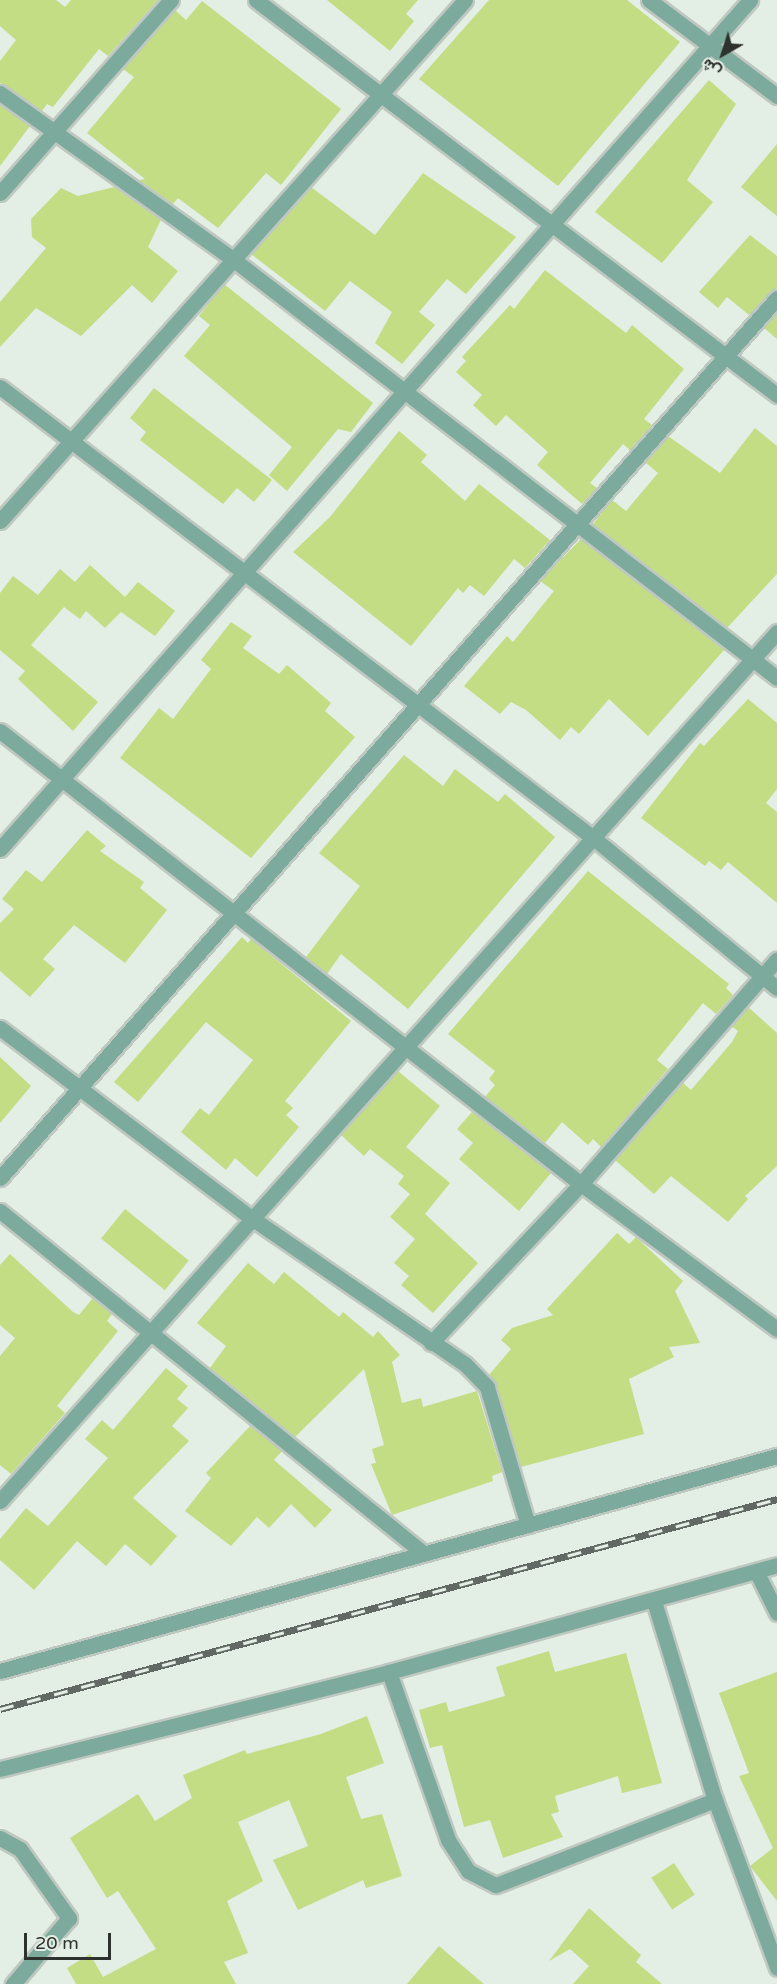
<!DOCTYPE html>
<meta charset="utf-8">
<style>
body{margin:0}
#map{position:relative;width:777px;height:1984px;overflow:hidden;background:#e3eee4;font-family:"Varela Round",Vazirmatn,sans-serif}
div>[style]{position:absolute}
.building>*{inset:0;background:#c2dd84;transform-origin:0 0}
.roads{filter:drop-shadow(2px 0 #bfc8c0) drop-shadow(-2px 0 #bfc8c0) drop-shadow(0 2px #bfc8c0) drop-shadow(0 -2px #bfc8c0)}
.minor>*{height:15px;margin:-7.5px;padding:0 7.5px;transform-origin:7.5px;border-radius:7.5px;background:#7caa9c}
.rail>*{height:7px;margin-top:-3.5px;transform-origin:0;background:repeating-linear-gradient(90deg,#e3eee4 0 14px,#626863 0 28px);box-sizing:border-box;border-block:2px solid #626863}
span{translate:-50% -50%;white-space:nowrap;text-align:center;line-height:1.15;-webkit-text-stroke:5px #e3eee4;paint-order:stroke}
.north{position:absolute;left:693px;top:24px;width:60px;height:60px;-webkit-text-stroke:4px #e3eee4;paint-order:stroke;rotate:219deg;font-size:16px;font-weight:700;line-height:24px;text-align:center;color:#2d322e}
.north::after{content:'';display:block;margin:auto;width:21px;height:27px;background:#2d322e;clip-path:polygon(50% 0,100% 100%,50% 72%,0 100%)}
.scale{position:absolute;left:24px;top:1933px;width:87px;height:27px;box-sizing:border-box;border:3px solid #2d322e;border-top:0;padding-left:8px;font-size:18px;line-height:21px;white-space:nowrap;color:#2d322e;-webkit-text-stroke:4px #e3eee4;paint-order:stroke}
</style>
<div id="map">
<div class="building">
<i style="clip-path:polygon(0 0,56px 0,65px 7px,71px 0,158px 0,108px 56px,99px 49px,53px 107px,47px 104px,42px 111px,0 83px,0 61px,16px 40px,0 26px)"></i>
<i style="clip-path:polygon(327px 0,418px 0,406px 14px,414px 21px,390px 51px)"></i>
<i style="clip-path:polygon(489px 0,627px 0,680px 42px,558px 186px,419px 79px)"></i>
<i style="clip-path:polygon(202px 1px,341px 109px,281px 185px,266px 173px,218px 228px,178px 198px,173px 204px,139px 180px,145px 179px,87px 133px,134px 77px,123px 69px,175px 10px,186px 20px)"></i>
<i style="clip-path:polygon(709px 80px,736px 104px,687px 180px,713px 202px,662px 263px,595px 212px)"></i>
<i style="clip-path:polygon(0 105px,30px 126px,0 166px)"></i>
<i style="clip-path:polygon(777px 144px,777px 216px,741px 187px)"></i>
<i style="clip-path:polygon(423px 173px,516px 237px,466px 294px,447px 279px,419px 312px,435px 325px,402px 364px,375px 343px,392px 312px,350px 281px,325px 311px,251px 254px,311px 187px,375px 235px)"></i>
<i style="clip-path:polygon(114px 187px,161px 220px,148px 247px,178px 271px,152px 303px,132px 285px,81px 336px,36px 308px,0 347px,0 302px,46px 248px,32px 237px,31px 219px,61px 188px,78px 196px)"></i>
<i style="clip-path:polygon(750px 235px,777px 256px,777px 288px,749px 315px,727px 297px,718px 308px,699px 292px)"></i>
<i style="clip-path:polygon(545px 270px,626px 333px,632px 325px,684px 369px,644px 419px,652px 425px,630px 450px,623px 444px,590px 483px,597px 488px,582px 504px,537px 465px,548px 452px,506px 415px,496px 426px,473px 405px,482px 395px,456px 372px,466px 361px,462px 357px,510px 305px,514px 309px)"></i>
<i style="clip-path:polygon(224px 284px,373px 403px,351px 432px,338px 429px,287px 491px,269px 475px,292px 447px,184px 356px,210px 325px,199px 316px)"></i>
<i style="clip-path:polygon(777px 313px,777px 339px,764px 328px)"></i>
<i style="clip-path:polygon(154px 388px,272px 480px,254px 502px,237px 488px,223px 504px,140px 440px,146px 432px,130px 418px)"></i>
<i style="clip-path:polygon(755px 428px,777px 446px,777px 574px,727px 628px,593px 524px,612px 500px,626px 511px,658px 473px,645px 462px,668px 436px,720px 473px)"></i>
<i style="clip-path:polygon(399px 431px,427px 455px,421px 462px,465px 501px,479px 484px,550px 540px,525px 568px,514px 559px,484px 596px,470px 585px,463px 593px,458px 588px,411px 646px,293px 552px,330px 517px)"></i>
<i style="clip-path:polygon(581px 539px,724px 650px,648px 736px,609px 699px,579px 734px,571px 727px,560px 740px,526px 710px,511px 702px,500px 714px,464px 686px,507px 636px,513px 642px,554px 591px,540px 581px)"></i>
<i style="clip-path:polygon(90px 565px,125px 597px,138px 582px,175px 611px,155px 636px,121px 612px,105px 628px,86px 611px,80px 619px,64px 607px,31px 645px,98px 702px,73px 731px,18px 679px,25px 671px,0 650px,0 593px,13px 576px,38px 595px,60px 569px,75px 582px)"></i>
<i style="clip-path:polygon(231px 622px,252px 636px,243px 648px,279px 674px,287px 665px,331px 703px,325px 711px,355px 737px,251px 858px,120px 758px,159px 708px,173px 719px,211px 669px,201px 660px)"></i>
<i style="clip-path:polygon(748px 699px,777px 723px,777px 789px,766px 803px,777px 812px,777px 903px,728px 862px,721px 870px,709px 861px,705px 866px,641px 818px,700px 743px,704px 746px)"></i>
<i style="clip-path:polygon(404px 755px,443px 786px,455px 769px,498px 802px,505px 794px,555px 837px,408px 1009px,341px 954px,327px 974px,306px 957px,360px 886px,319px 853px)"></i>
<i style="clip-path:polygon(87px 830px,106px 846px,100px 851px,144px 882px,140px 888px,167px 910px,125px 963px,74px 925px,43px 959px,55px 969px,30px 997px,0 971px,0 923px,14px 909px,2px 899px,26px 870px,42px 882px)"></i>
<i style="clip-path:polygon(588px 871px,729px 984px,726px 988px,733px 995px,716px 1014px,703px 1003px,657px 1060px,668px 1069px,601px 1147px,593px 1139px,588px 1145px,562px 1122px,545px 1143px,485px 1097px,495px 1085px,489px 1079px,495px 1071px,448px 1034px)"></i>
<i style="clip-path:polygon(242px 937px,248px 943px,251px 939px,351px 1021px,285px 1101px,293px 1108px,286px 1115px,299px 1127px,257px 1177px,235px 1158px,226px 1170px,181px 1132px,200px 1108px,209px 1115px,253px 1060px,206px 1022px,138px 1102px,114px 1082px)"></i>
<i style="clip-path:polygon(748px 1007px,777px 1033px,777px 1166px,745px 1196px,748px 1199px,728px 1222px,671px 1176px,654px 1194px,615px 1160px,682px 1082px,691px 1090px,732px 1042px,738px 1031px,731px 1026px)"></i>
<i style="clip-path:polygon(0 1057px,31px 1086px,0 1123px)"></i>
<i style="clip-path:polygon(398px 1071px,440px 1106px,406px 1147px,450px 1183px,425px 1214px,478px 1263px,433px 1313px,401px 1285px,409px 1276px,394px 1263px,415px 1239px,390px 1217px,410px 1194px,398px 1184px,404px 1176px,370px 1149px,364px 1156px,341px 1135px)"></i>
<i style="clip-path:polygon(472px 1112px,551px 1173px,519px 1211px,459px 1159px,473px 1143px,457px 1129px)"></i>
<i style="left:125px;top:1209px;width:82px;height:38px;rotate:39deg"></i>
<i style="clip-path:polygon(617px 1233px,629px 1244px,636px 1237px,683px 1281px,675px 1291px,700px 1343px,669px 1347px,674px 1357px,629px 1379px,644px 1434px,521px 1467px,489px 1375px,511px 1349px,501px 1340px,512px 1328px,553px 1315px,547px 1309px)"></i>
<i style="clip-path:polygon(10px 1254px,73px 1312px,79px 1315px,93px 1298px,112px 1314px,107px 1321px,118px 1331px,57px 1406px,65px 1413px,11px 1474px,0 1465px,0 1356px,15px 1338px,0 1325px,0 1265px)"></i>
<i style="clip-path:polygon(248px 1263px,274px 1284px,284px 1272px,339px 1317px,343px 1312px,373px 1337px,378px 1331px,400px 1355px,392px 1362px,402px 1403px,421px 1398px,423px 1407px,477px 1391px,502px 1472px,492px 1476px,493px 1481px,392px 1515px,371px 1464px,376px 1463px,372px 1449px,384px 1445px,364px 1369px,295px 1437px,210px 1368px,226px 1346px,197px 1323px)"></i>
<i style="clip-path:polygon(166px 1368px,188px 1386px,177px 1399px,188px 1408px,172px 1426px,189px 1441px,133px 1498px,177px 1536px,151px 1566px,125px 1544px,106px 1566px,77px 1541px,34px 1590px,0 1560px,0 1539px,26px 1508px,48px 1526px,108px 1458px,85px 1439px,102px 1420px,113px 1430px)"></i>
<i style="clip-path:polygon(250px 1426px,282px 1451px,274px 1460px,332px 1510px,315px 1528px,291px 1504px,269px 1528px,257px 1517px,231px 1546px,185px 1511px,211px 1478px,206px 1473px)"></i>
<i style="clip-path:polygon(549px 1651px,555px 1672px,626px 1653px,662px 1783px,622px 1793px,618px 1776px,555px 1796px,559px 1812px,551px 1814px,563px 1837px,503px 1858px,490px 1820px,464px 1827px,442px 1745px,430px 1748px,419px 1710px,446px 1702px,449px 1712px,505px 1696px,496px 1667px)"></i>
<i style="clip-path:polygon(777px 1672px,777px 1901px,750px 1866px,773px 1848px,739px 1776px,749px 1773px,719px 1693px)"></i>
<i style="clip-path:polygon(367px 1716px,384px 1763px,346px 1777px,361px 1819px,382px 1814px,402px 1876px,366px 1888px,363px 1880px,298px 1910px,273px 1860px,308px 1846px,289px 1800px,238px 1822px,263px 1881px,227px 1901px,248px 1953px,224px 1962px,236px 1984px,76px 1984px,67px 1968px,90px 1954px,103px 1977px,156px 1949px,118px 1891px,107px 1898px,70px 1838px,138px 1794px,155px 1821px,192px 1798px,183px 1775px,245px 1750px,247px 1754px,321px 1734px)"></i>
<i style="left:674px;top:1863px;width:38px;height:27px;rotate:57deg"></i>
<i style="clip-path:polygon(589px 1908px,641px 1955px,636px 1962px,662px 1984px,573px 1984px,589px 1966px,570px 1949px,549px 1961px)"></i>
<i style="clip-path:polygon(439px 1946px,484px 1984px,407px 1984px)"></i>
</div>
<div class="roads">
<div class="minor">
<i style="left:256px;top:0;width:654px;rotate:37.17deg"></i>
<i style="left:649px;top:0;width:160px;rotate:36.9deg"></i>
<i style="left:0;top:93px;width:287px;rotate:35.5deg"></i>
<i style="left:234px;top:260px;width:685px;rotate:37.59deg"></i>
<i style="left:0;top:193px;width:258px;rotate:-48.5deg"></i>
<i style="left:0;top:387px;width:742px;rotate:37.23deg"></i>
<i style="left:591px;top:836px;width:240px;rotate:39.3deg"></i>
<i style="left:0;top:521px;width:698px;rotate:-48.25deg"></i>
<i style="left:0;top:731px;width:737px;rotate:37.94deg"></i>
<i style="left:581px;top:1184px;width:244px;rotate:36.5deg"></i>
<i style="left:0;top:849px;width:1133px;rotate:-48.54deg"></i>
<i style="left:0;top:1028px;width:317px;rotate:37.1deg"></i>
<i style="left:253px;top:1219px;width:257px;rotate:34.4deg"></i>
<i style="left:465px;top:1364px;width:32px;rotate:46deg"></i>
<i style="left:487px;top:1387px;width:144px;rotate:73.5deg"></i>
<i style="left:0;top:1178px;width:1174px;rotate:-48.56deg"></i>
<i style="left:0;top:1211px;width:543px;rotate:38.94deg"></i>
<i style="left:431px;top:1343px;width:219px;rotate:-46.7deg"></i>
<i style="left:581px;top:1184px;width:298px;rotate:-48.9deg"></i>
<i style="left:0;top:1501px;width:1166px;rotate:-48.2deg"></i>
<i style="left:756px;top:1571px;width:47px;rotate:63.4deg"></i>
<i style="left:654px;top:1601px;width:208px;rotate:73deg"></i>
<i style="left:715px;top:1800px;width:179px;rotate:69.7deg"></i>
<i style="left:0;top:1671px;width:806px;rotate:-15.47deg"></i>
<i style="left:389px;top:1672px;width:178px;rotate:70.6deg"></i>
<i style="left:448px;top:1840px;width:37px;rotate:57deg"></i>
<i style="left:468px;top:1871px;width:31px;rotate:27deg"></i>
<i style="left:496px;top:1885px;width:235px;rotate:-21.2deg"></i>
<i style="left:0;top:1769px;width:401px;rotate:-14deg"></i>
<i style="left:389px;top:1672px;width:402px;rotate:-15.4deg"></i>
<i style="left:0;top:1838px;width:23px;rotate:29deg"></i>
<i style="left:20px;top:1849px;width:85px;rotate:54.6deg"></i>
<i style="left:69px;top:1918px;width:87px;rotate:130.3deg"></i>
</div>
</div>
<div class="rail">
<i style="left:0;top:1709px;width:805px;rotate:-15.12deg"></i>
</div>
<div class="north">ش</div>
<div class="scale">20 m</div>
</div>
